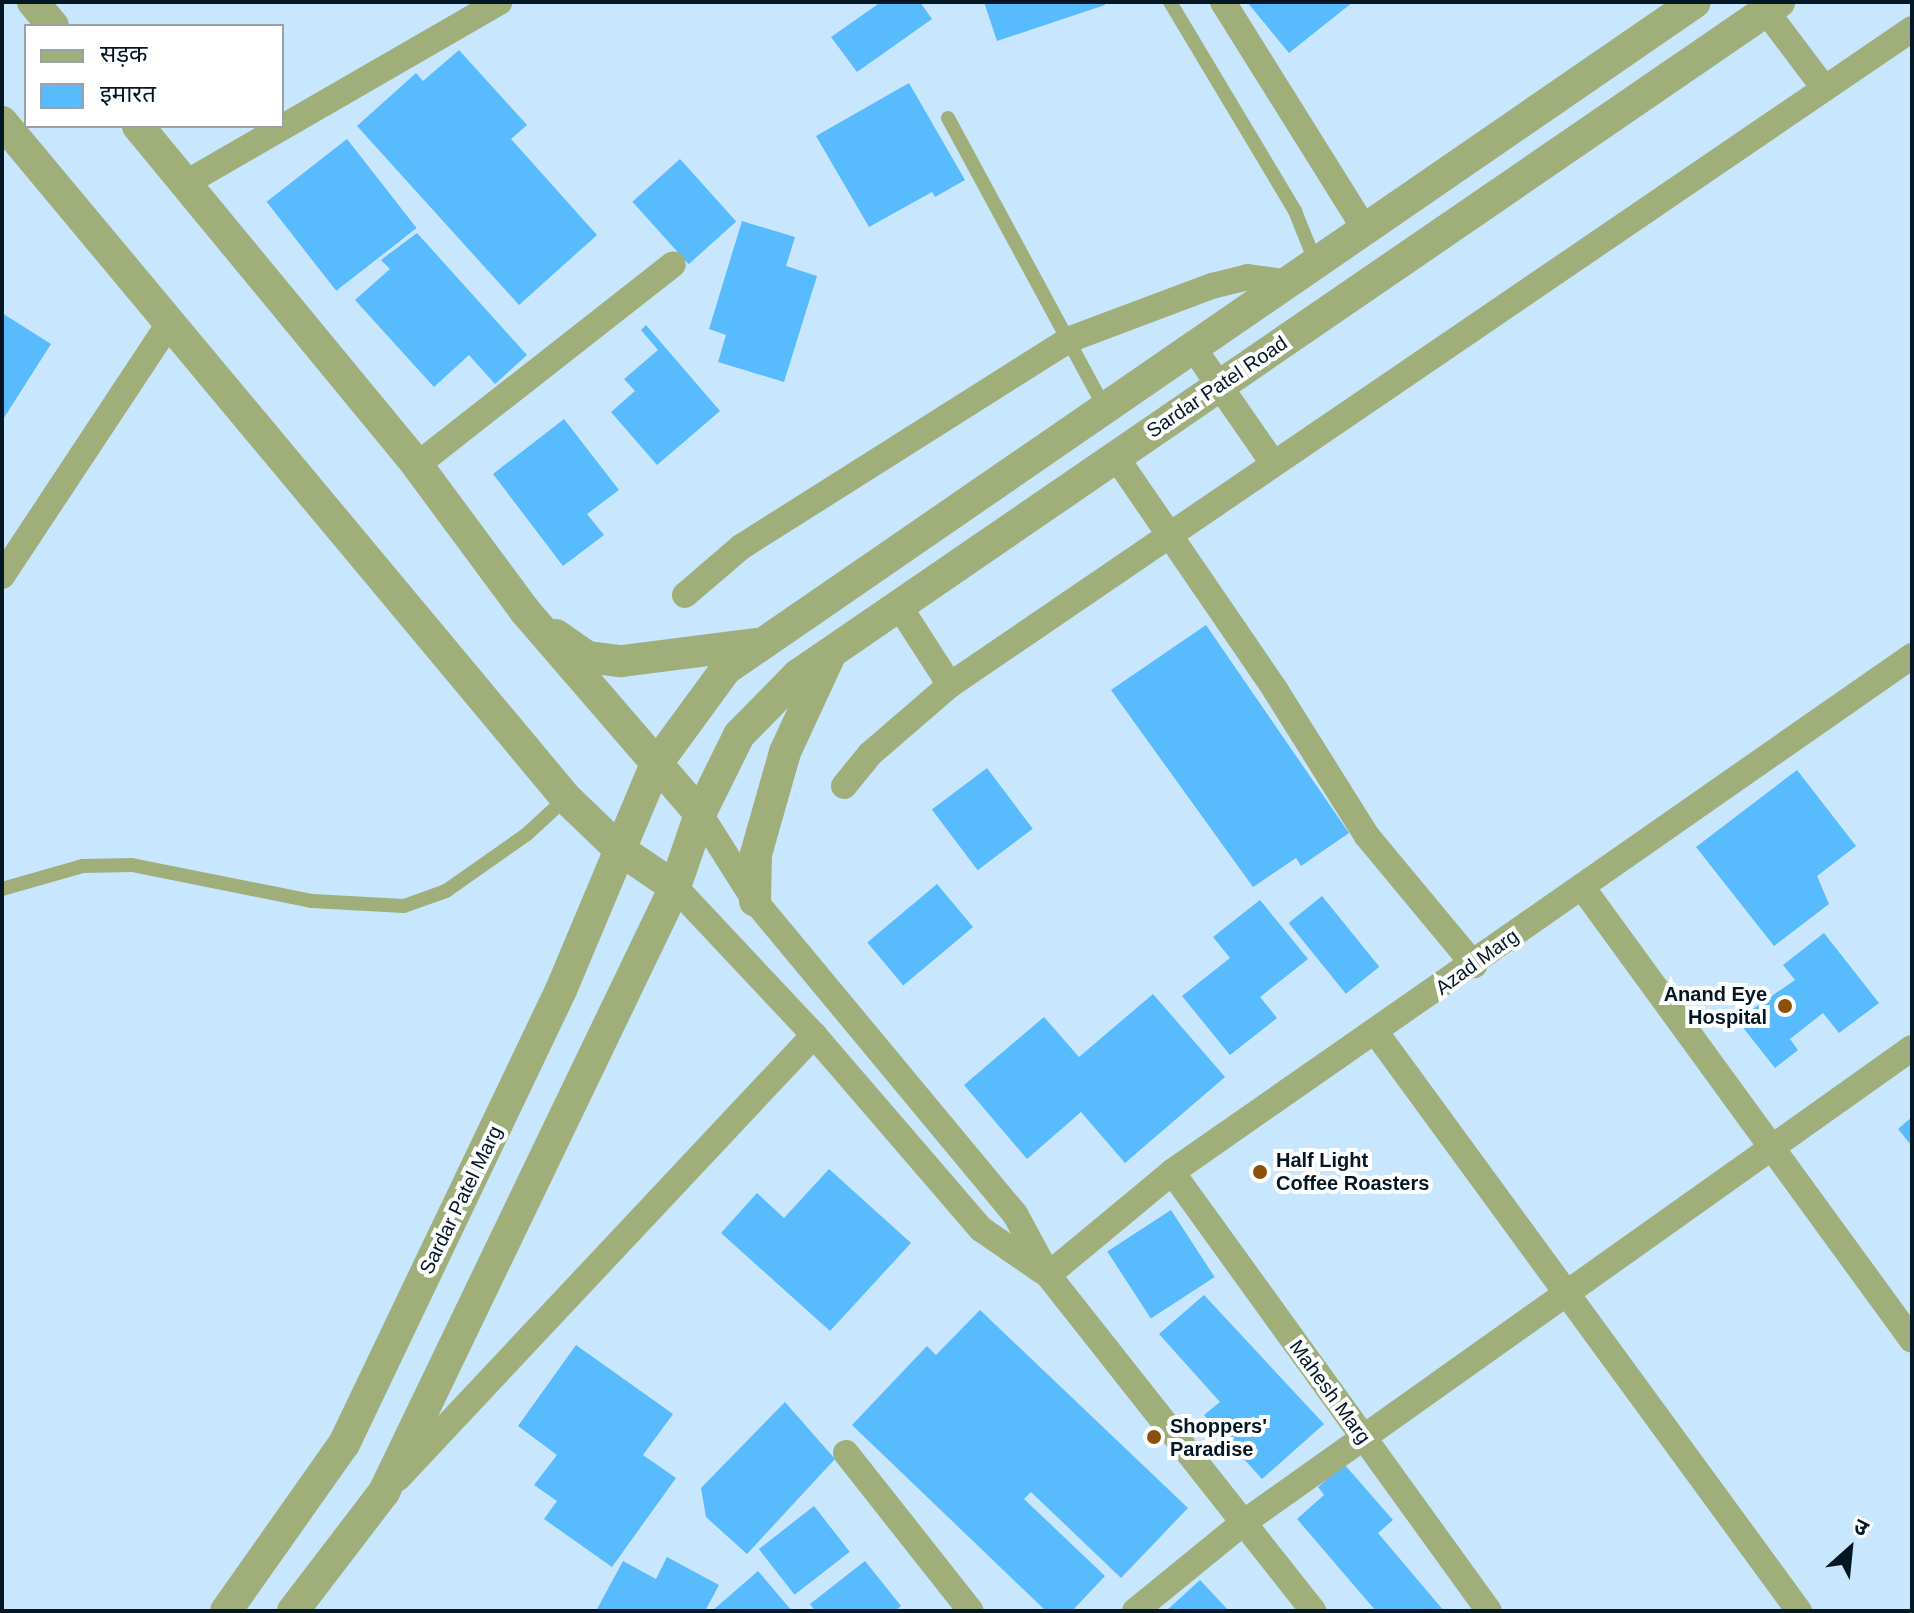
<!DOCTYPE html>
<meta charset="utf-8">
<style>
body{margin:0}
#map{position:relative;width:1914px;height:1613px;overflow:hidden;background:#c8e6fd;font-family:Helvetica,"Noto Sans Devanagari",sans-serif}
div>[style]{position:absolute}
.building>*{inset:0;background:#58bbfe;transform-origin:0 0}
.service>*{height:14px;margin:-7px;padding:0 7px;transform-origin:7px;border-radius:7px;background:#a0af7a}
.minor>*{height:26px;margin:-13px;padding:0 13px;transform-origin:13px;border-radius:13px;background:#a0af7a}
.tertiary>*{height:32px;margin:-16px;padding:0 16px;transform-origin:16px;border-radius:16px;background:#a0af7a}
.dots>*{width:22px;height:22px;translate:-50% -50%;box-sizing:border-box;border:4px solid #fff;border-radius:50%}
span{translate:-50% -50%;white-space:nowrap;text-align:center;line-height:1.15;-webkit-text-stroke:8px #fff;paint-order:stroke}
.street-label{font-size:20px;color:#041724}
.poi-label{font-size:20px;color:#041724;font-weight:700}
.right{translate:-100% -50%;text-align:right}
.left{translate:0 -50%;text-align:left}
.frame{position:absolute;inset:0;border:4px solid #041724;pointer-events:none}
.legend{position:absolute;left:24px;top:24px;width:260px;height:104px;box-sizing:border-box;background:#fff;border:2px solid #9ba2a7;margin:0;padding:10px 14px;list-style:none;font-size:24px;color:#041724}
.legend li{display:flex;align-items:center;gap:16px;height:40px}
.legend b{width:40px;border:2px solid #9ba2a7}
.north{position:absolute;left:1810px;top:1509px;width:80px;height:80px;-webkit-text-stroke:6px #fff;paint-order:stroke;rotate:27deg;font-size:22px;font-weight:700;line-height:32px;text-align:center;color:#041724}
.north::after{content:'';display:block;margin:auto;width:28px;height:36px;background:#041724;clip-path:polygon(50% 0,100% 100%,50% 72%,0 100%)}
</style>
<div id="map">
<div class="building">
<i style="clip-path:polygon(881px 2px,920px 2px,932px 19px,857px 72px,831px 37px)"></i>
<i style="clip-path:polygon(984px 2px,1105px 2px,1105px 5px,997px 41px)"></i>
<i style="clip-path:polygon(1247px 2px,1353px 2px,1289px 53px)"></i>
<i style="clip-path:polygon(459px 50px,527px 125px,511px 139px,597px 235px,519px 305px,357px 126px,416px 73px,423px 81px)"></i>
<i style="clip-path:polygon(909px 83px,965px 180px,935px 197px,932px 192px,869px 227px,816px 136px)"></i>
<i style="left:347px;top:139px;width:113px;height:102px;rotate:52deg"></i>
<i style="left:680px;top:159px;width:84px;height:64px;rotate:48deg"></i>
<i style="clip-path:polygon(742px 221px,795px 237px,786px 266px,817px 276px,784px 382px,718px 362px,726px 335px,709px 329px)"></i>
<i style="clip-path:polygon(417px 233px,527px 355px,495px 384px,469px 355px,434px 387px,355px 300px,390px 269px,381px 260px)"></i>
<i style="clip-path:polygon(2px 313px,51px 344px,2px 421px)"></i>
<i style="clip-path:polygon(646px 325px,720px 411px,657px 465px,611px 412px,635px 391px,624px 379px,658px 350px,641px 330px)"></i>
<i style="clip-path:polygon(564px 419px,619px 490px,587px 514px,604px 535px,563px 566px,493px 474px)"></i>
<i style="clip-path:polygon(1206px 625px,1349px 833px,1301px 866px,1296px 858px,1253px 887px,1111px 690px)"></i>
<i style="left:987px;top:768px;width:76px;height:69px;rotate:53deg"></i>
<i style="clip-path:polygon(1797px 770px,1856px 846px,1817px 876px,1829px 904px,1774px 946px,1696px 847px)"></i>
<i style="left:937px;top:884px;width:56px;height:91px;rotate:50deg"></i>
<i style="left:1322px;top:896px;width:91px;height:43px;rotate:51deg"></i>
<i style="clip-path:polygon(1260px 900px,1308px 959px,1260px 997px,1277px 1018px,1230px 1055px,1182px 996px,1230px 958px,1213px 937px)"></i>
<i style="clip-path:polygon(1824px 933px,1879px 1003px,1839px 1033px,1823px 1013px,1790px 1039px,1798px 1050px,1775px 1068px,1737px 1020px,1795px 980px,1783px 965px)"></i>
<i style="clip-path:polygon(1153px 994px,1225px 1077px,1125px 1163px,1081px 1112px,1027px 1159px,964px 1085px,1044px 1017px,1079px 1057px)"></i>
<i style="clip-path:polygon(1912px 1117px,1912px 1146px,1898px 1129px)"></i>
<i style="clip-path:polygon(829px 1169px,911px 1243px,830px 1331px,721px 1233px,757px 1193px,784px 1218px)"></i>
<i style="left:1171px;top:1210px;width:80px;height:76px;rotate:57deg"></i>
<i style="clip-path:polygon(1204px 1295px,1324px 1424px,1262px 1479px,1204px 1415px,1220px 1402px,1159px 1334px)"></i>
<i style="clip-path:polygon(980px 1310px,1188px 1508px,1121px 1578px,1031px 1492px,1024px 1499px,1105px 1576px,1072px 1611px,1046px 1611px,852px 1425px,927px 1346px,936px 1355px)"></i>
<i style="clip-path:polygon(576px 1345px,673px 1414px,643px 1455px,676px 1478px,612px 1567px,544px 1519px,557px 1501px,534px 1485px,557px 1455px,518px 1426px)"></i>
<i style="clip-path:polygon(785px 1402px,835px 1459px,747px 1554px,706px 1517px,701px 1488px)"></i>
<i style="clip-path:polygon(1344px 1464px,1393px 1520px,1378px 1533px,1444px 1611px,1376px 1611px,1297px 1519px,1324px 1495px,1318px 1487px)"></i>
<i style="left:814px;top:1506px;width:58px;height:70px;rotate:52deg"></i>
<i style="clip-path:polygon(667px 1557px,719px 1585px,705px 1611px,596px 1611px,623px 1561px,656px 1579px)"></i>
<i style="clip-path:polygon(865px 1561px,901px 1606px,895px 1611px,815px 1611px,810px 1604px)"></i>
<i style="clip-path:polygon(758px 1571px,792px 1611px,712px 1611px)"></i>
<i style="clip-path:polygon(1200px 1580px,1229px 1611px,1166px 1611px)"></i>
</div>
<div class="service">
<i style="left:1170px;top:2px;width:244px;rotate:59.1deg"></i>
<i style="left:1295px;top:211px;width:54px;rotate:68.2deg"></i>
<i style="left:948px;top:118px;width:328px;rotate:61.6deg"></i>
<i style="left:2px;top:889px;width:84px;rotate:-15.9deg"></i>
<i style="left:83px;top:866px;width:49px;rotate:-1.2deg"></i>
<i style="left:132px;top:865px;width:184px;rotate:11.3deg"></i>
<i style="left:312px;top:901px;width:92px;rotate:3.1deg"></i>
<i style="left:404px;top:906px;width:45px;rotate:-19.7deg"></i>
<i style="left:446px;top:891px;width:99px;rotate:-35.1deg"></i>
<i style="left:527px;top:834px;width:53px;rotate:-42.7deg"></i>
</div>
<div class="minor">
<i style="left:1223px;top:2px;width:266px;rotate:58deg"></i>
<i style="left:1766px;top:11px;width:96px;rotate:53deg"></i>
<i style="left:186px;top:183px;width:362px;rotate:-30deg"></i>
<i style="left:1192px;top:346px;width:142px;rotate:55.3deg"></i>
<i style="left:1116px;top:457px;width:283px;rotate:55.6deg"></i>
<i style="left:1276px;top:691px;width:171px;rotate:57.9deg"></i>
<i style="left:1367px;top:836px;width:168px;rotate:50.3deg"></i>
<i style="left:417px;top:465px;width:325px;rotate:-38.1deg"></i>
<i style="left:2px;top:576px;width:301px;rotate:-56.5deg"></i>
<i style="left:685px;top:595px;width:74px;rotate:-40.6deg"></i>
<i style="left:741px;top:547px;width:387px;rotate:-32.3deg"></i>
<i style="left:1068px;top:340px;width:154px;rotate:-20.6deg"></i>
<i style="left:1212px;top:286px;width:37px;rotate:-14deg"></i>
<i style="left:1248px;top:277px;width:37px;rotate:8deg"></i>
<i style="left:899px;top:606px;width:94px;rotate:57.2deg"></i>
<i style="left:844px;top:786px;width:41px;rotate:-50.9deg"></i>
<i style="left:870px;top:754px;width:106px;rotate:-40.8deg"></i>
<i style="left:950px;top:685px;width:1164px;rotate:-34.29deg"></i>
<i style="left:700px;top:814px;width:103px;rotate:57.7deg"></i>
<i style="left:755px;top:901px;width:407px;rotate:50.3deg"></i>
<i style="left:1015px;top:1214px;width:69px;rotate:61.6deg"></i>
<i style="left:1048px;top:1275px;width:428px;rotate:51.7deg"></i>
<i style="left:675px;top:887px;width:203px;rotate:46.8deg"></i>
<i style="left:814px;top:1035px;width:256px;rotate:49.3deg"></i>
<i style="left:981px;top:1229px;width:74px;rotate:34.5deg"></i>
<i style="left:1582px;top:887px;width:560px;rotate:53.93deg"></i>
<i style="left:1377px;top:1034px;width:715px;rotate:53.82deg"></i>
<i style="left:1172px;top:1172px;width:541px;rotate:54.17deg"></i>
<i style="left:1048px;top:1275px;width:161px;rotate:-39.7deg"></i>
<i style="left:1172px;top:1172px;width:902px;rotate:-34.89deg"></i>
<i style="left:846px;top:1453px;width:201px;rotate:51.7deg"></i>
<i style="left:398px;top:1478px;width:608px;rotate:-46.8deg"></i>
<i style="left:1135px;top:1611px;width:139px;rotate:-39.2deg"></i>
<i style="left:1243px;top:1523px;width:820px;rotate:-35.38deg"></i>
</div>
<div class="tertiary">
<i style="left:33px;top:2px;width:31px;rotate:50deg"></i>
<i style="left:2px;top:122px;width:880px;rotate:50.16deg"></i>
<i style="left:566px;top:798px;width:74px;rotate:43.9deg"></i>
<i style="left:619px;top:849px;width:68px;rotate:34.2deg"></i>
<i style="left:138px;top:126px;width:439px;rotate:50.5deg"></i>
<i style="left:417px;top:465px;width:182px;rotate:53.5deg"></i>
<i style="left:525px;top:611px;width:268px;rotate:49.2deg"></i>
<i style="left:556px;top:635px;width:38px;rotate:35deg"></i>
<i style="left:587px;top:657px;width:35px;rotate:7deg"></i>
<i style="left:622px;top:661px;width:136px;rotate:-7.2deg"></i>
<i style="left:755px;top:901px;width:47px;rotate:-88.8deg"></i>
<i style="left:756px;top:854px;width:106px;rotate:-74.1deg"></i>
<i style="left:785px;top:752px;width:109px;rotate:-65.1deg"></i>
<i style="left:226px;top:1611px;width:204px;rotate:-54.8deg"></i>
<i style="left:344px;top:1444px;width:503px;rotate:-64.45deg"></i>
<i style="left:561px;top:990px;width:243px;rotate:-67.2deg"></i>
<i style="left:655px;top:766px;width:120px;rotate:-53.8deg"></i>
<i style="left:726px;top:669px;width:1176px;rotate:-34.54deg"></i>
<i style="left:293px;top:1611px;width:150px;rotate:-52.6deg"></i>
<i style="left:384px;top:1492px;width:671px;rotate:-64.31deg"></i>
<i style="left:675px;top:887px;width:77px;rotate:-71.1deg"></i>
<i style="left:700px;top:814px;width:88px;rotate:-63.7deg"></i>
<i style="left:739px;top:735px;width:84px;rotate:-45.5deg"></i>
<i style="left:798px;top:675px;width:1190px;rotate:-34.45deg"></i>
</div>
<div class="dots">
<i style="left:1785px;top:1006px;background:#8c500d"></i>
<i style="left:1260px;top:1172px;background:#8c500d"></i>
<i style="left:1154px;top:1437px;background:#8c500d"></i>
</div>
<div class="street-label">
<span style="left:1217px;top:387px;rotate:-34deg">Sardar Patel Road</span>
<span style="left:1477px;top:962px;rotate:-36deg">Azad Marg</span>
<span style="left:461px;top:1200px;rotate:-64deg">Sardar Patel Marg</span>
<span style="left:1330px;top:1392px;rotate:54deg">Mahesh Marg</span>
</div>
<div class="poi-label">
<span class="right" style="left:1767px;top:1006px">Anand Eye<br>Hospital</span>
<span class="left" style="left:1276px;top:1172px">Half Light<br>Coffee Roasters</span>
<span class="left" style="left:1170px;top:1438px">Shoppers'<br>Paradise</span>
</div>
<div class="frame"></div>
<ul class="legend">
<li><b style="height:10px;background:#a0af7a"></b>सड़क</li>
<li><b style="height:22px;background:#58bbfe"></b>इमारत</li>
</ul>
<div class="north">उ</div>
</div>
